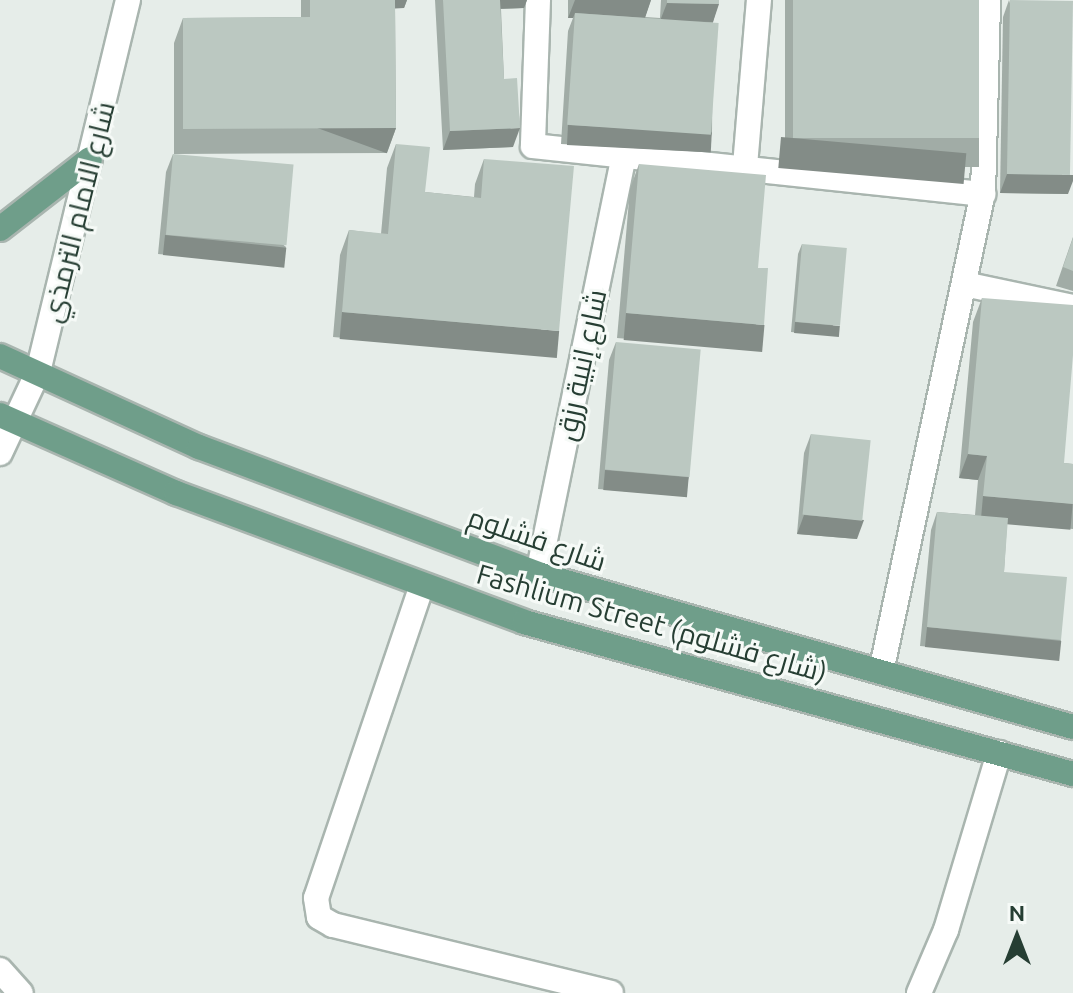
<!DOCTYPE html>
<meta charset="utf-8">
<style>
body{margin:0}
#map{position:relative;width:1073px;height:993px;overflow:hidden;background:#e6ede9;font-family:Ubuntu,Cairo,sans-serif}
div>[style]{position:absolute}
.roads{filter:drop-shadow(2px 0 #a9b5af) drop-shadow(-2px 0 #a9b5af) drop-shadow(0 2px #a9b5af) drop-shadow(0 -2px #a9b5af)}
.minor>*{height:24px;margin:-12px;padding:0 12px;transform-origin:12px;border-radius:12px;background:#fff}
.primary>*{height:24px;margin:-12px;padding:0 12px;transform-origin:12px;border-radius:12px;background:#6f9e8a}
.wall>*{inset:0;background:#a1aca6;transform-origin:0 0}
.shaded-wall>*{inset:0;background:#838c87;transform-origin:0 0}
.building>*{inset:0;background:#bbc8c1;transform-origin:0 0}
span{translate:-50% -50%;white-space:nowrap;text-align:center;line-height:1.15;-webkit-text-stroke:6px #f6faf7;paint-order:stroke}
.street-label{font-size:28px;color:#263e33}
.north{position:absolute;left:977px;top:897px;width:80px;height:80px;-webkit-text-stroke:6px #f6faf7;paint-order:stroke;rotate:0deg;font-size:22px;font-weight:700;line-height:32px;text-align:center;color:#263e33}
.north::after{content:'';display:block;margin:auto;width:28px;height:36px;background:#263e33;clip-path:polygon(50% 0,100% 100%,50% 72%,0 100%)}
</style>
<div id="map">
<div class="roads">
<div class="minor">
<i style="left:538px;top:0;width:146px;rotate:92deg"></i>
<i style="left:533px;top:146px;width:453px;rotate:6.1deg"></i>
<i style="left:745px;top:166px;width:167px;rotate:-85.2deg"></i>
<i style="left:964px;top:284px;width:111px;rotate:11.9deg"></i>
<i style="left:0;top:453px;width:89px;rotate:-64.9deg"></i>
<i style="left:38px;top:372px;width:383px;rotate:-76.4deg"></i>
<i style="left:538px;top:574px;width:427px;rotate:-78.4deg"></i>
<i style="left:422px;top:585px;width:330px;rotate:108.7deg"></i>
<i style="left:316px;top:898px;width:19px;rotate:81deg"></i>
<i style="left:319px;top:917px;width:16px;rotate:30deg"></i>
<i style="left:333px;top:925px;width:286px;rotate:13.7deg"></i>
<i style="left:881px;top:672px;width:489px;rotate:-78deg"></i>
<i style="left:983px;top:194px;width:194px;rotate:-88.5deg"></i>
<i style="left:0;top:970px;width:31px;rotate:48deg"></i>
<i style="left:919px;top:993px;width:69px;rotate:-66.8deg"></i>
<i style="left:946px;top:930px;width:185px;rotate:-73.3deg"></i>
</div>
<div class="primary">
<i style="left:0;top:229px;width:114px;rotate:-37.9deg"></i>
<i style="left:0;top:356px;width:219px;rotate:24.6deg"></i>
<i style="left:199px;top:447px;width:362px;rotate:20.5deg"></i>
<i style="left:538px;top:574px;width:556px;rotate:15.96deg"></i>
<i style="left:0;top:415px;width:193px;rotate:23.9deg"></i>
<i style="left:176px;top:493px;width:371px;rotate:20.3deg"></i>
<i style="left:524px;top:622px;width:570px;rotate:15.48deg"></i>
</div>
</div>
<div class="wall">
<i style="clip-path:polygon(301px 0,407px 0,404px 8px,395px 8px,396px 128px,387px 153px,174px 154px,174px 43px,183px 18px,301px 17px)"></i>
<i style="clip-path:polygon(435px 0,527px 0,524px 8px,501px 9px,504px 79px,513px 147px,443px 150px)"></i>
<i style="clip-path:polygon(568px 0,651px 0,645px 17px,660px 18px,661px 0,719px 0,713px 22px,712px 133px,705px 152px,561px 144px,568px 31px,573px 18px,568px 18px)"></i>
<i style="left:785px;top:0;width:194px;height:167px"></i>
<i style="clip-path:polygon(1009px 0,1068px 194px,1000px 193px,1003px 17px)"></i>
<i style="clip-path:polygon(396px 144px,425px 192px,474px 197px,475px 184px,484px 159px,550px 356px,333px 337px,340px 255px,349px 230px,381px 234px,387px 168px)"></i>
<i style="clip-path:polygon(173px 154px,286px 247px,280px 265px,158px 254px,166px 172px)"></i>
<i style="clip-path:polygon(639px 164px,758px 268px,755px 350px,617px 338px,630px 189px)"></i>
<i style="clip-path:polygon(1073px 237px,1073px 291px,1056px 286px)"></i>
<i style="clip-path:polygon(802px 244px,837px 336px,791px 332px,798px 254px)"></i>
<i style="clip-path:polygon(982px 298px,1064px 463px,1073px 464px,1073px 529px,1007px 523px,1004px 572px,1061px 640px,1055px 658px,920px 646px,931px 530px,937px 512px,975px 515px,978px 480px,959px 478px,973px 322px)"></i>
<i style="clip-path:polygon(616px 342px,689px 477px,683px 496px,598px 489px,609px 360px)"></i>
<i style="clip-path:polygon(811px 434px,857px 539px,797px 534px,804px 453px)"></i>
</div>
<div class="shaded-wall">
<i style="clip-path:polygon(390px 0,407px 0,404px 8px,386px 9px)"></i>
<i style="clip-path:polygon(496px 0,527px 0,524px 8px,493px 9px)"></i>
<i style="clip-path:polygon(575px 0,651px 0,645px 18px,575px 13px,573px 18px,568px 18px)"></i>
<i style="clip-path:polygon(667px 3px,719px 4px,713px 22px,660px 21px)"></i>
<i style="left:568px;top:125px;width:144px;height:20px;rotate:3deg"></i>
<i style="left:396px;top:128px;width:27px;height:213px;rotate:110deg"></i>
<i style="clip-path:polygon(520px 128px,513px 147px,443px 150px,450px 131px)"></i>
<i style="left:781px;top:137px;width:186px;height:31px;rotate:5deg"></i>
<i style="clip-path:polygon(1007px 174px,1073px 175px,1073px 181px,1068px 194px,1000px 193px)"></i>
<i style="left:165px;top:235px;width:122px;height:20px;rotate:6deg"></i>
<i style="left:342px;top:312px;width:218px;height:27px;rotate:5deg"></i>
<i style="left:626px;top:313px;width:139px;height:27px;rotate:5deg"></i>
<i style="left:795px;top:322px;width:45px;height:11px;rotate:5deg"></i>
<i style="clip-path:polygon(968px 454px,987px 456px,978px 480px,959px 478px)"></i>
<i style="left:605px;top:470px;width:84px;height:20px;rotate:5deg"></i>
<i style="left:983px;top:496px;width:90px;height:26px;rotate:5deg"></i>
<i style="clip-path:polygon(804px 515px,864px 520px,857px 539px,797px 534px)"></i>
<i style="left:927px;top:627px;width:135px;height:20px;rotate:6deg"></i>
</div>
<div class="building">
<i style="clip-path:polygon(310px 0,395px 0,396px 128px,183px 129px,183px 18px,310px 17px)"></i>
<i style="clip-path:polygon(443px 0,500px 0,504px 79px,517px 78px,520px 128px,450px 131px)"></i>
<i style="clip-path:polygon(667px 0,719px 0,719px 4px,667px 3px)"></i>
<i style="left:793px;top:0;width:186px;height:138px"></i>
<i style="left:1010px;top:0;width:63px;height:174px;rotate:1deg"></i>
<i style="left:575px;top:13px;width:144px;height:112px;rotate:4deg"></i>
<i style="clip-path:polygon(396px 144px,430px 147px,425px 192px,481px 198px,484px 159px,574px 166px,559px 331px,342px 312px,349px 230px,388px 234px)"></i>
<i style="left:173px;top:154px;width:121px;height:81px;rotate:5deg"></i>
<i style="clip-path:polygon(639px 164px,766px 175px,758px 268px,768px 268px,764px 325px,626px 313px)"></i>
<i style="clip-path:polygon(1073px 238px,1073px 271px,1063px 267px)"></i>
<i style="left:802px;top:244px;width:45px;height:78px;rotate:5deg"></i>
<i style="clip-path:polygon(982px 298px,1073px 305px,1073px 355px,1064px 463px,1073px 464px,1073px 504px,983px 496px,987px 456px,968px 454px)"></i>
<i style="left:616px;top:342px;width:85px;height:128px;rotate:5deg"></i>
<i style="left:811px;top:434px;width:60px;height:81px;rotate:6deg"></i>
<i style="clip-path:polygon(937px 512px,1008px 518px,1004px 572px,1067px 577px,1061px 640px,927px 627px)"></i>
</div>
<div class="street-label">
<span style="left:78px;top:212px;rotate:-76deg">شارع الامام الترمذي</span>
<span style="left:581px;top:365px;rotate:-78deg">شارع إنبية رزق</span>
<span style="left:537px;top:539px;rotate:19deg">شارع فشلوم</span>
<span style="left:652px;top:623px;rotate:16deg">Fashlium Street (شارع فشلوم)</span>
</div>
<div class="north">N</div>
</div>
